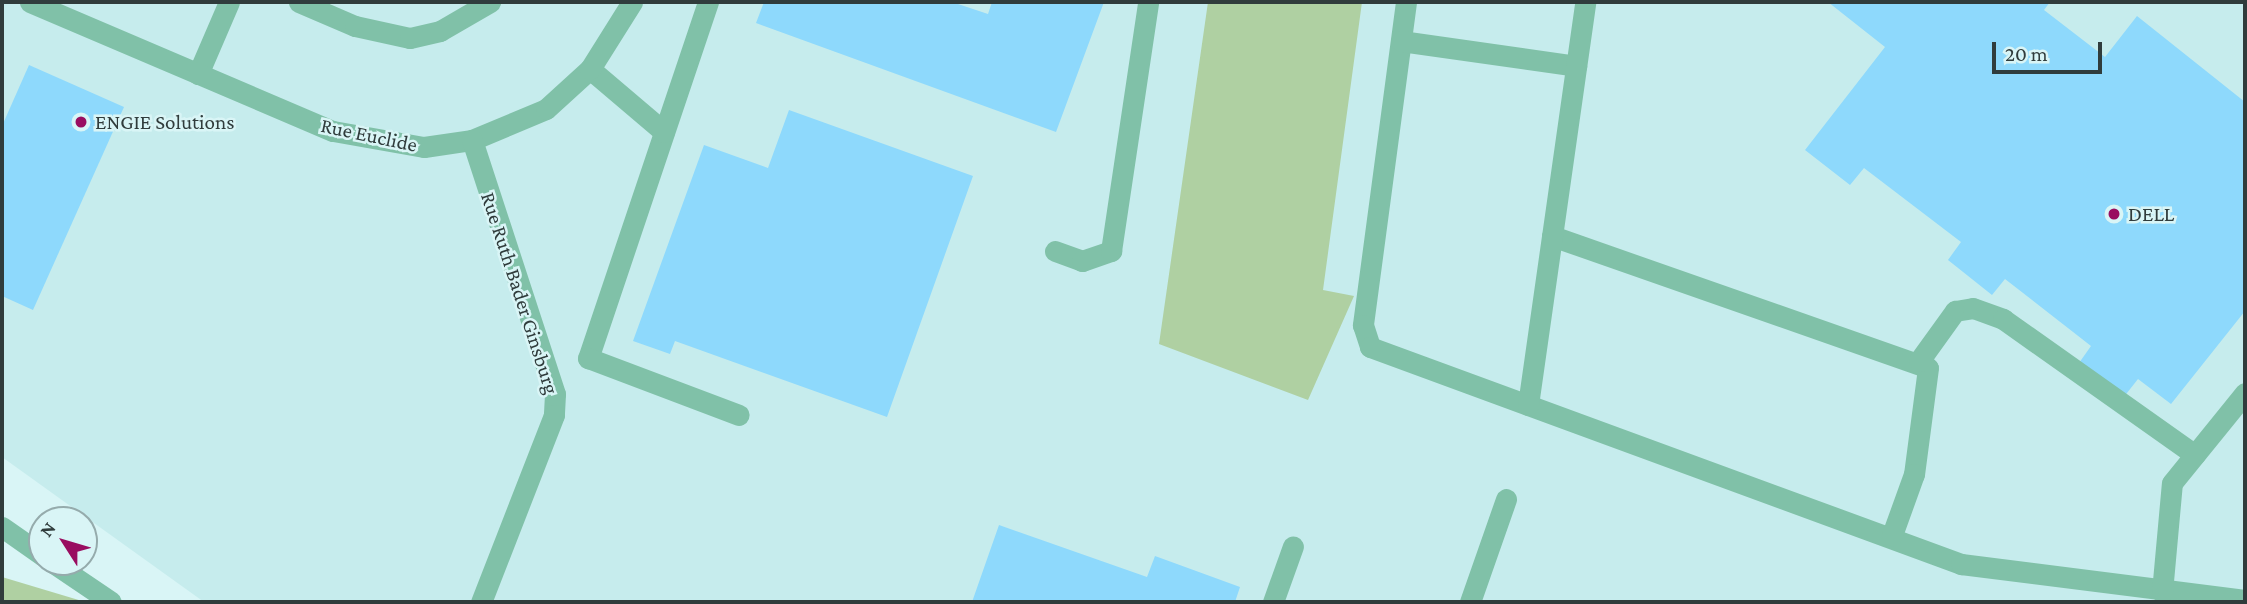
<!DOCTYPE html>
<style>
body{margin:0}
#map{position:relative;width:2247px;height:604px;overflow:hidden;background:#d9f5f6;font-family:"Crimson Pro",serif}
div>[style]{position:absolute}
.built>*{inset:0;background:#c6eced}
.green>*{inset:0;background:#afd0a2}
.building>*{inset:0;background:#8ed9fc}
.lane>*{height:21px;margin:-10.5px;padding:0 10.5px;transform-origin:10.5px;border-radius:10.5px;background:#80c1a8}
.street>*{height:21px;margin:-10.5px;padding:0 10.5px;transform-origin:10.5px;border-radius:10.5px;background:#80c1a8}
.dots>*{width:19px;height:19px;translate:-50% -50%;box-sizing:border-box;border:4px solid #d9f5f6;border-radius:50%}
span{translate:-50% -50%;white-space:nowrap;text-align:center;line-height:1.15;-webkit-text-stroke:5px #d9f5f6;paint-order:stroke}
.poi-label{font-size:21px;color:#303c3c}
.left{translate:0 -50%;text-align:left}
.street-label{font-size:21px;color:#303c3c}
.frame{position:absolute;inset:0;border:4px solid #303c3c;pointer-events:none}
.north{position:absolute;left:28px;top:506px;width:70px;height:70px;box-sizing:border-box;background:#d9f5f6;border:2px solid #95abac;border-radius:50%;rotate:307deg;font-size:19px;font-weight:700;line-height:28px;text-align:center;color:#303c3c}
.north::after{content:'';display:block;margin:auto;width:24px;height:32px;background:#990d60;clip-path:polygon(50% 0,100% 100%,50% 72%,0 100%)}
.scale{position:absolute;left:1992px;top:42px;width:110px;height:32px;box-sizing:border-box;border:4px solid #303c3c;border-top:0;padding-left:9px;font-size:21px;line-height:24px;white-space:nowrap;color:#303c3c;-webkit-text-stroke:5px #d9f5f6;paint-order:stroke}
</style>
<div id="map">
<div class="built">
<i style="clip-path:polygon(2px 2px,2245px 2px,2245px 602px,204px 602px,2px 457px)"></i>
</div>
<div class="green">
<i style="clip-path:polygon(1208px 2px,1362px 2px,1323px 290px,1354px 296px,1308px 400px,1159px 344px)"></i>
<i style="clip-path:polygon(2px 577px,82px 601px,84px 602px,2px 602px)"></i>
</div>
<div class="building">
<i style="clip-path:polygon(764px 2px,952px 2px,988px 14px,992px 2px,1104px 2px,1056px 132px,756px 23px)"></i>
<i style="clip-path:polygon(1828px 2px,2050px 2px,2044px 10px,2105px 57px,2137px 16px,2245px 102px,2245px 311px,2171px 404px,2138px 379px,2123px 398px,2079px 363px,2091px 346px,2005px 279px,1992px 295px,1948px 260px,1961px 242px,1864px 168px,1850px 185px,1805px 150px,1885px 47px)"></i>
<i style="clip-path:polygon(29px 65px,124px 107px,33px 310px,2px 296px,2px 126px)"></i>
<i style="clip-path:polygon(789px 110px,973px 176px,887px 417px,675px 341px,670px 354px,633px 341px,704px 145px,768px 168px)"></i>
<i style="clip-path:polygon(999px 525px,1147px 577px,1155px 556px,1240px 587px,1235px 602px,972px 602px)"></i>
</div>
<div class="lane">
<i style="left:299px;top:2px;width:61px;rotate:23.2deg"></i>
<i style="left:355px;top:26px;width:56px;rotate:12.3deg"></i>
<i style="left:410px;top:38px;width:31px;rotate:-13deg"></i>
<i style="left:440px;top:31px;width:58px;rotate:-30.1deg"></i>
<i style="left:708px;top:2px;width:376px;rotate:108.6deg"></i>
<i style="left:588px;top:358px;width:161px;rotate:20.7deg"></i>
<i style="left:1406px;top:2px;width:326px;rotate:97.6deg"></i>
<i style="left:1363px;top:325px;width:23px;rotate:72deg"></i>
<i style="left:1370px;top:347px;width:630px;rotate:20.16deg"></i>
<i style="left:1961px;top:564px;width:286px;rotate:7.2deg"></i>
<i style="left:1401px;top:41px;width:177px;rotate:8.1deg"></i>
<i style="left:590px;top:69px;width:97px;rotate:40.4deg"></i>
<i style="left:198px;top:74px;width:78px;rotate:-66.7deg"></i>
<i style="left:1552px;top:236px;width:398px;rotate:19.3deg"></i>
<i style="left:1928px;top:368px;width:107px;rotate:97.5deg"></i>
<i style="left:1914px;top:474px;width:65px;rotate:109.8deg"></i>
<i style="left:1055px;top:251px;width:29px;rotate:20deg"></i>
<i style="left:1082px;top:261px;width:31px;rotate:-19deg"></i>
<i style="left:1111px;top:251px;width:252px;rotate:-81.5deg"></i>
<i style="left:1919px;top:361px;width:62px;rotate:-54.2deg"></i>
<i style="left:1955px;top:311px;width:18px;rotate:-9deg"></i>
<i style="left:1973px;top:308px;width:32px;rotate:20deg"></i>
<i style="left:2003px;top:319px;width:235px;rotate:35.3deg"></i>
<i style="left:1528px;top:405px;width:407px;rotate:-81.9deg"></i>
<i style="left:2162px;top:592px;width:109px;rotate:-84.8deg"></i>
<i style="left:2172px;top:483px;width:116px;rotate:-51deg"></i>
<i style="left:1273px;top:602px;width:59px;rotate:-70.3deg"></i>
<i style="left:1470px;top:602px;width:109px;rotate:-70.7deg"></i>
</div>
<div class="street">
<i style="left:30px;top:2px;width:329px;rotate:23.1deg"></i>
<i style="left:333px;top:131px;width:92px;rotate:10deg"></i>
<i style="left:424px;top:147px;width:49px;rotate:-8.3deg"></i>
<i style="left:472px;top:140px;width:80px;rotate:-22.7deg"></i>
<i style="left:546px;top:109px;width:59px;rotate:-42.3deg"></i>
<i style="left:590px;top:69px;width:79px;rotate:-57.9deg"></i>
<i style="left:472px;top:140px;width:267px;rotate:71.9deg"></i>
<i style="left:555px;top:394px;width:21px;rotate:93deg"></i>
<i style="left:554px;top:415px;width:201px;rotate:111.3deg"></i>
<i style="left:2px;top:527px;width:49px;rotate:35deg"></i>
<i style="left:52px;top:562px;width:71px;rotate:34.1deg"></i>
</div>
<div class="dots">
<i style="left:81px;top:122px;background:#990d60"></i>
<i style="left:2114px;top:214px;background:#990d60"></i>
</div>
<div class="poi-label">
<span class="left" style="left:95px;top:122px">ENGIE Solutions</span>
<span class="left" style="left:2128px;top:214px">DELL</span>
</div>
<div class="street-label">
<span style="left:369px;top:135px;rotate:12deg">Rue Euclide</span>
<span style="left:520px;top:293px;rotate:72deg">Rue Ruth Bader Ginsburg</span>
</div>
<div class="frame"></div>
<div class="north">N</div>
<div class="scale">20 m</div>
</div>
